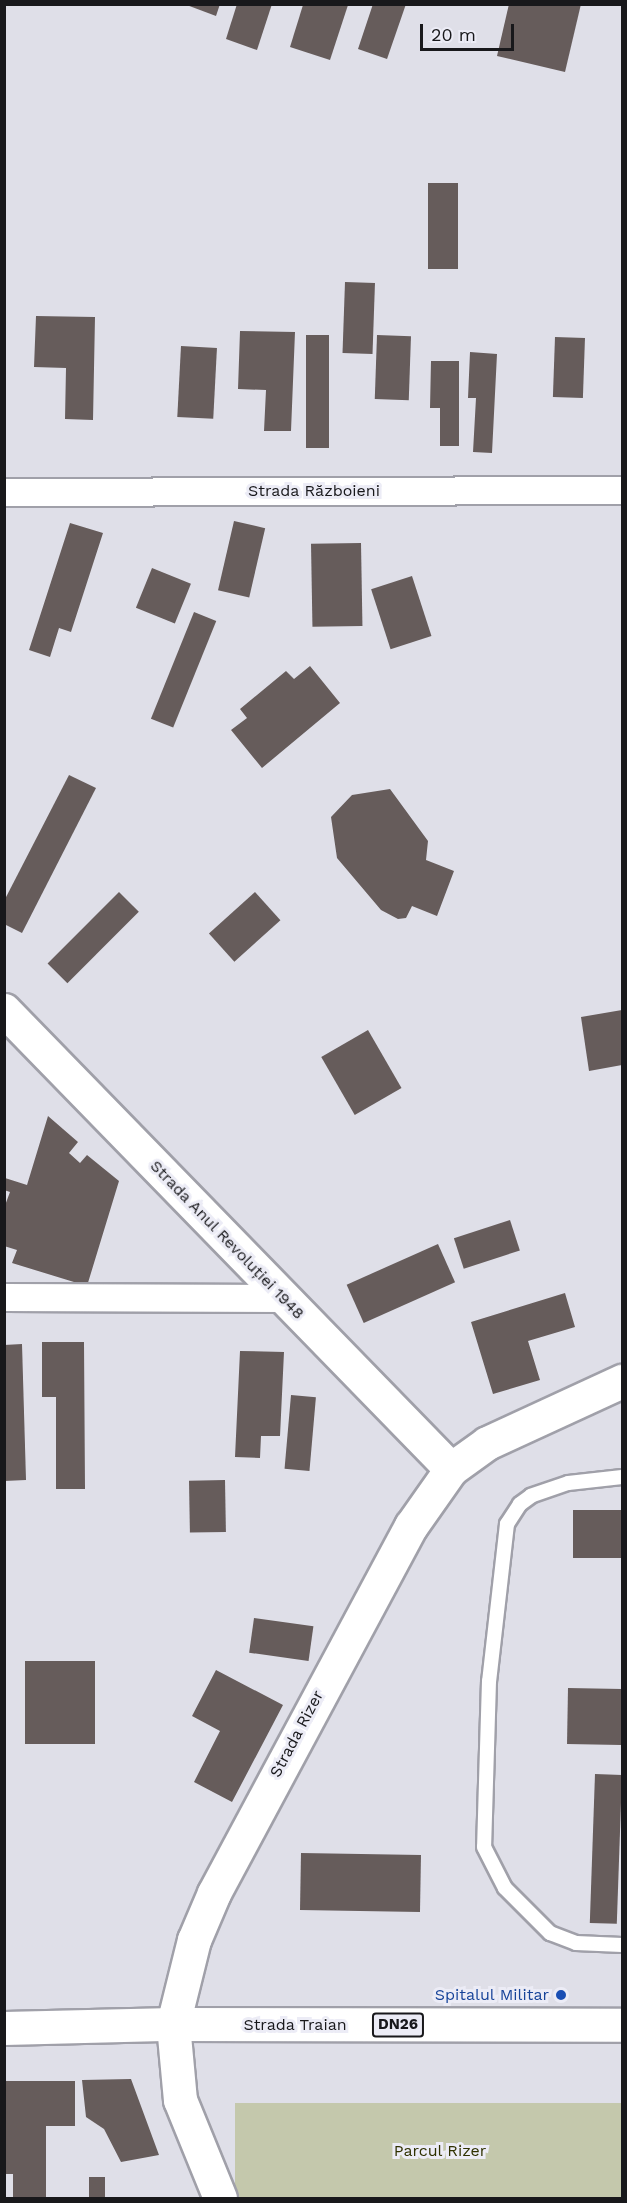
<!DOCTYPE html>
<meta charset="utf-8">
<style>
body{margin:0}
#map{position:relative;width:627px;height:2203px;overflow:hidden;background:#dfdfe8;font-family:"Work Sans",sans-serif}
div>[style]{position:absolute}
.green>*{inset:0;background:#c4c8ac;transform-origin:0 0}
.building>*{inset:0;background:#665c5b;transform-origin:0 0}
.roads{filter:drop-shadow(2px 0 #a0a0a9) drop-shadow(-2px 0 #a0a0a9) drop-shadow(0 2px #a0a0a9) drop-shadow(0 -2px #a0a0a9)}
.lane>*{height:14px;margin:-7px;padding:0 7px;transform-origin:7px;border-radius:7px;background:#fff}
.street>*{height:27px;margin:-13.5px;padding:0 13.5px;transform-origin:13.5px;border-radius:13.5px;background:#fff}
.secondary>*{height:33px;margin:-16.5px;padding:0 16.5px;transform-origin:16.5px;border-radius:16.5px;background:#fff}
.primary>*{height:33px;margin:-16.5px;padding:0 16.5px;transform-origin:16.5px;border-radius:16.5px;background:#fff}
.dots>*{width:16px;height:16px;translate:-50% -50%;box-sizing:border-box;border:3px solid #ececf6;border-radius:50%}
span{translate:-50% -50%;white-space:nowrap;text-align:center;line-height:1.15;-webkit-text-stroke:6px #ececf6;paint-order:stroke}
.shield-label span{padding:2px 4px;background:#ececf6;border:2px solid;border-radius:4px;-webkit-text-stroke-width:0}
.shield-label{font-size:15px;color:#18181b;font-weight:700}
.street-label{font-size:16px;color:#18181b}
.transit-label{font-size:16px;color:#164399}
.right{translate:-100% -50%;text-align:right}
.park-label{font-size:16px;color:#2f3100}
.frame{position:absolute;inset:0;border:6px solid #18181b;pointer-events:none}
.scale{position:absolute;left:420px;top:24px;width:94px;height:27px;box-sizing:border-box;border:3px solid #18181b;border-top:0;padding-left:8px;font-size:18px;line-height:21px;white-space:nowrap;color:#18181b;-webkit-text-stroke:4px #ececf6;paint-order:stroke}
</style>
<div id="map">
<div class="green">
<i style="left:235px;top:2103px;width:387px;height:105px"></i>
</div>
<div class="building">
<i style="clip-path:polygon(184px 4px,220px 4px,216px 16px)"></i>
<i style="clip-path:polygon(237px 4px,272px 4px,257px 50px,226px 39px)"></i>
<i style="clip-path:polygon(373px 4px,406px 4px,387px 59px,358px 49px)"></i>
<i style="clip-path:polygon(509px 4px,581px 4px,565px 72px,497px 56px)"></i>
<i style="clip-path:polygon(303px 5px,348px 5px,330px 60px,290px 47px)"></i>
<i style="left:428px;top:183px;width:30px;height:86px"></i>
<i style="left:345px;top:282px;width:30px;height:71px;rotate:2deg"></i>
<i style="clip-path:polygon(36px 316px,95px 317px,93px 420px,65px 419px,66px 368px,34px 367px)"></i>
<i style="clip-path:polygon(240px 331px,295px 332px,291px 431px,264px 431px,266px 390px,238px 389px)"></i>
<i style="left:306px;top:335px;width:23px;height:113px"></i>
<i style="left:377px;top:335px;width:34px;height:64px;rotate:2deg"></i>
<i style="left:555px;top:337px;width:30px;height:60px;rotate:2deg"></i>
<i style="left:181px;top:346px;width:36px;height:71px;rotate:3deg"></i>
<i style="clip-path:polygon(470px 352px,497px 354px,492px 453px,473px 452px,476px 398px,468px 398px)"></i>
<i style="clip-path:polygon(431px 361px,459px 361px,459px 446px,440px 446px,440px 408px,430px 408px)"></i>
<i style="left:234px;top:521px;width:32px;height:71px;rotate:13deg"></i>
<i style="clip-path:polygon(70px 523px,103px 533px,71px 632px,59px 628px,50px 657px,29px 650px)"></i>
<i style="left:361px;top:543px;width:83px;height:50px;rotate:89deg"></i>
<i style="left:152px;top:568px;width:42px;height:43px;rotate:22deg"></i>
<i style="left:412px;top:576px;width:63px;height:43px;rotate:72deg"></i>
<i style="left:194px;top:612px;width:24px;height:115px;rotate:22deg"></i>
<i style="clip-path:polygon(310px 666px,340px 703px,262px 768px,231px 730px,247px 718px,240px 709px,286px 671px,294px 679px)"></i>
<i style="clip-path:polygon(69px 775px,96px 788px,22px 933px,4px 924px,4px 901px)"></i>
<i style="clip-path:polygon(390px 789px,428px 841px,426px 860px,454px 871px,437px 916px,412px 906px,406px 918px,398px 919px,381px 910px,337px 858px,331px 817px,352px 795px)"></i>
<i style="left:119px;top:892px;width:28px;height:101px;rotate:45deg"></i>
<i style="left:255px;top:892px;width:38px;height:62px;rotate:48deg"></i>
<i style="clip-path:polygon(622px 1010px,622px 1065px,589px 1071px,581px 1017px)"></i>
<i style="left:368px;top:1030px;width:67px;height:54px;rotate:60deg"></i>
<i style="clip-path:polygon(48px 1116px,78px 1142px,69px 1153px,80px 1163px,87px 1155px,119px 1181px,87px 1286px,12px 1263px,17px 1250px,4px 1246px,4px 1208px,10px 1192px,4px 1190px,5px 1178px,27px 1185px)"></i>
<i style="left:510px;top:1220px;width:32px;height:59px;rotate:72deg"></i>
<i style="left:438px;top:1244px;width:42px;height:100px;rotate:66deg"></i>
<i style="clip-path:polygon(565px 1293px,575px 1327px,528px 1341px,540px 1380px,493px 1394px,471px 1322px)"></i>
<i style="clip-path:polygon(42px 1342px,84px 1342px,85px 1489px,56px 1489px,56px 1397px,42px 1397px)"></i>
<i style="clip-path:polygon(22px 1344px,26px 1480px,4px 1481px,4px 1345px)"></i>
<i style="clip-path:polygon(240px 1351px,284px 1352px,280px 1436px,261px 1436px,260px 1458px,235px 1457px)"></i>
<i style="left:291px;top:1395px;width:25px;height:74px;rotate:5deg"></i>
<i style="left:225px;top:1480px;width:52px;height:36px;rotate:89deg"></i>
<i style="left:573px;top:1510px;width:49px;height:48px"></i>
<i style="left:254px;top:1618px;width:60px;height:35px;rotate:8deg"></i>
<i style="left:95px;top:1661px;width:83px;height:70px;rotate:90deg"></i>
<i style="clip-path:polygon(216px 1670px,283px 1705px,232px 1802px,194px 1782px,220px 1731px,192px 1716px)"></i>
<i style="left:568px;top:1688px;width:54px;height:56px;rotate:1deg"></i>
<i style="left:595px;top:1774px;width:27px;height:149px;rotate:2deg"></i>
<i style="left:301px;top:1853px;width:120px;height:57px;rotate:1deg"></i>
<i style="clip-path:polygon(131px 2079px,159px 2155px,121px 2162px,104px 2129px,86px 2117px,82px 2080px)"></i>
<i style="clip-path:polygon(4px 2081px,75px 2081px,75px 2126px,46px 2126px,46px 2198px,13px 2198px,13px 2174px,4px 2174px)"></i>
<i style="left:89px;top:2177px;width:16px;height:21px"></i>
</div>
<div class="roads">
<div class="lane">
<i style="left:622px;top:1477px;width:54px;rotate:173.7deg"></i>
<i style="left:568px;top:1483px;width:39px;rotate:161deg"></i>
<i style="left:531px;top:1496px;width:14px;rotate:144deg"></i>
<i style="left:520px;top:1504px;width:24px;rotate:123deg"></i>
<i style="left:507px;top:1524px;width:158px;rotate:96.5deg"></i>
<i style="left:489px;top:1681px;width:166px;rotate:91.7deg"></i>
<i style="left:484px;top:1847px;width:46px;rotate:62.9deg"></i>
<i style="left:505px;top:1888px;width:64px;rotate:45deg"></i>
<i style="left:550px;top:1933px;width:28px;rotate:21deg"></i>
<i style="left:576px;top:1943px;width:46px;rotate:2.5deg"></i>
</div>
<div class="street">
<i style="left:4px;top:492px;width:618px;rotate:-0.19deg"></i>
<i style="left:4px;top:1297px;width:280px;rotate:0.2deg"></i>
</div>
<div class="secondary">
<i style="left:4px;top:1010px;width:641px;rotate:45.76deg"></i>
<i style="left:220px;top:2198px;width:106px;rotate:-112.2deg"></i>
<i style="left:180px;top:2100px;width:76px;rotate:-95.3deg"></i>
<i style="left:173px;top:2024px;width:87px;rotate:-76deg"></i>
<i style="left:194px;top:1940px;width:51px;rotate:-66.9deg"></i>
<i style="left:214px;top:1893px;width:417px;rotate:-61.8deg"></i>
<i style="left:411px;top:1526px;width:70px;rotate:-54.9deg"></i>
<i style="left:451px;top:1469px;width:44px;rotate:-35.8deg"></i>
<i style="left:487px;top:1443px;width:149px;rotate:-24.7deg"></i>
</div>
<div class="primary">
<i style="left:4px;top:2028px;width:169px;rotate:-1.4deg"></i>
<i style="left:173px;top:2024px;width:449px;rotate:0.1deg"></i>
</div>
</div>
<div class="dots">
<i style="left:561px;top:1995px;background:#1a4fb4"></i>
</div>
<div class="shield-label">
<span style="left:398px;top:2025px">DN26</span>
</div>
<div class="street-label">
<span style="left:314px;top:491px">Strada Războieni</span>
<span style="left:227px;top:1240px;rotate:46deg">Strada Anul Revoluției 1948</span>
<span style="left:297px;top:1734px;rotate:-62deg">Strada Rizer</span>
<span style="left:295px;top:2025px">Strada Traian</span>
</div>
<div class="transit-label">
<span class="right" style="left:549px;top:1995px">Spitalul Militar</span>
</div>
<div class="park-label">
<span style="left:440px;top:2151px">Parcul Rizer</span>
</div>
<div class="frame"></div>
<div class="scale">20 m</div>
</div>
